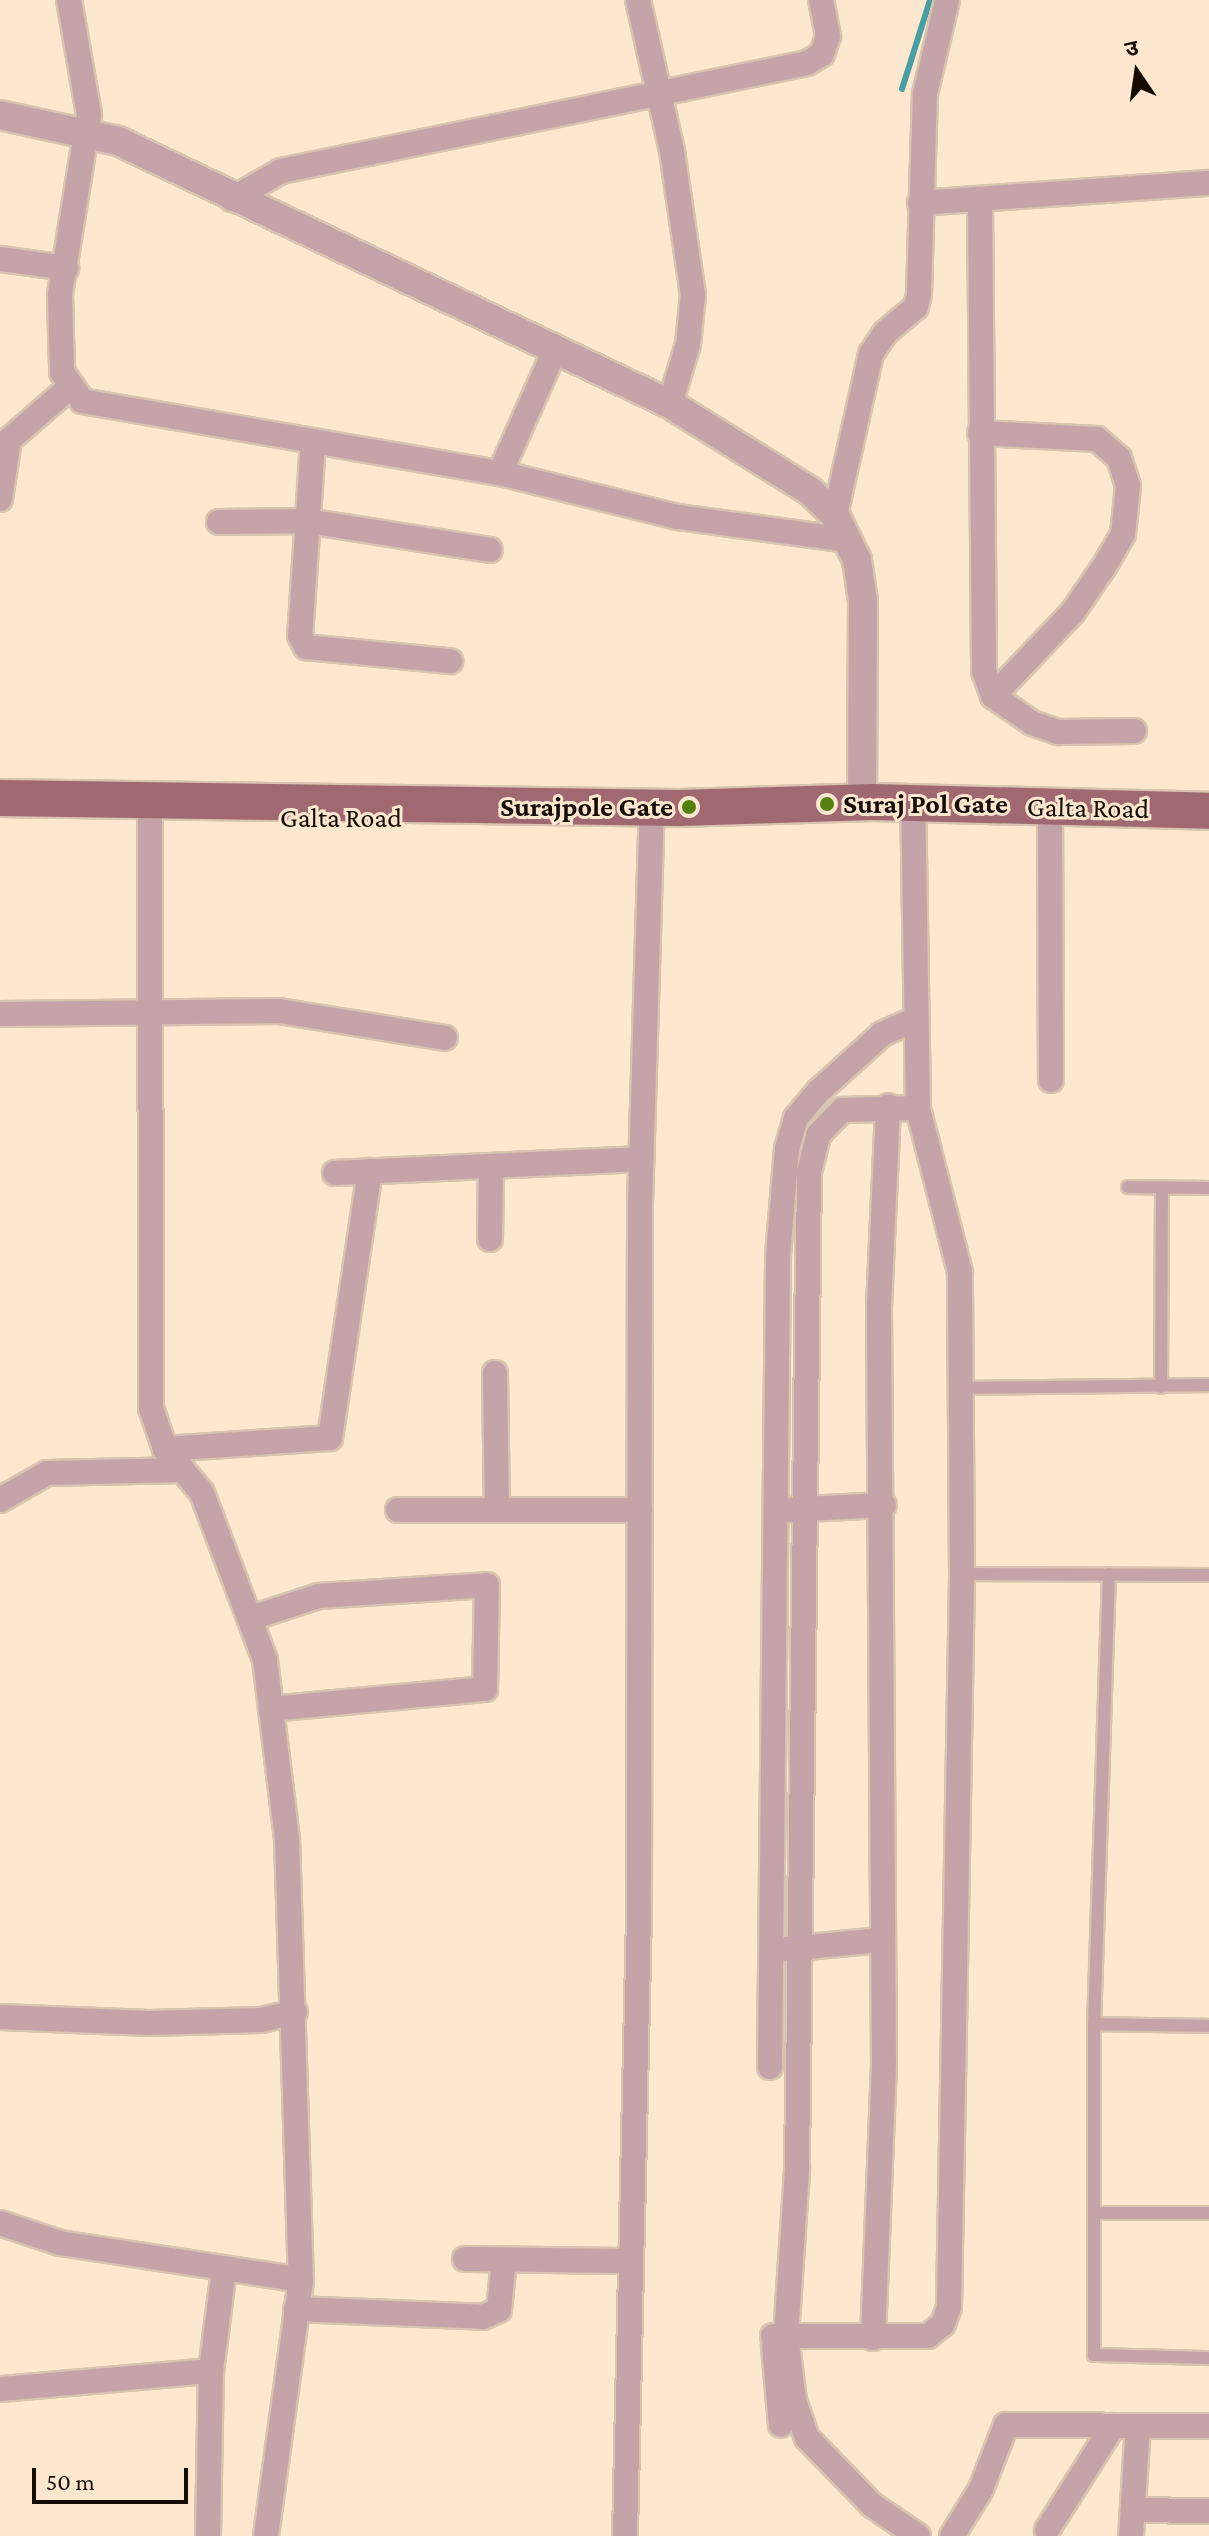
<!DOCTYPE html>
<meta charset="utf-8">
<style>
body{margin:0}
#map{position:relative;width:1209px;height:2536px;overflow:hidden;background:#fde7cf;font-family:"Crimson Pro","Noto Sans Devanagari",serif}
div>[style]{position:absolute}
.stream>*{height:6px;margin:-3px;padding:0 3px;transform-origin:3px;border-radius:3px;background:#479fa4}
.roads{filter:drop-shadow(2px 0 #d8c4af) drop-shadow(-2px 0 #d8c4af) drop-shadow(0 2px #d8c4af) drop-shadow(0 -2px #d8c4af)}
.service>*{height:12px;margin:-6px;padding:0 6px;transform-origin:6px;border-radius:6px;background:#c4a4a9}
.minor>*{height:24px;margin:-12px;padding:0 12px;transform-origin:12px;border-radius:12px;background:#c4a4a9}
.tertiary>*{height:28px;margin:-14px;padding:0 14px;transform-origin:14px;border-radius:14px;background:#c4a4a9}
.primary>*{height:36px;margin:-18px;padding:0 18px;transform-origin:18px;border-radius:18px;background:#a06972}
.dots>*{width:22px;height:22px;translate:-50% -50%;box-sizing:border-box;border:4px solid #fde7cf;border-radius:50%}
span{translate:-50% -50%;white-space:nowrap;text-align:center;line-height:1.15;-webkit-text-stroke:6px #fde7cf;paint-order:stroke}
.poi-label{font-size:28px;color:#150c04;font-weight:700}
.left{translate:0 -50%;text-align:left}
.right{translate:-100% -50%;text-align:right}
.street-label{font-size:28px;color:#150c04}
.north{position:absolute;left:1097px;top:32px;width:80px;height:80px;-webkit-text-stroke:6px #fde7cf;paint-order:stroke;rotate:347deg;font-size:22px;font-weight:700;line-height:32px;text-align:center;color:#150c04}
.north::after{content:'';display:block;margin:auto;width:28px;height:36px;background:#150c04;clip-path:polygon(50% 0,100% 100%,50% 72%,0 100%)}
.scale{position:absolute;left:32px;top:2468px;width:156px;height:36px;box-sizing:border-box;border:4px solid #150c04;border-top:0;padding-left:10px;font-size:24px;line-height:28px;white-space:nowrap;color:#150c04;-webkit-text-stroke:6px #fde7cf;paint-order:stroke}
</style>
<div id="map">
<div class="stream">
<i style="left:902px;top:89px;width:93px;rotate:-72.5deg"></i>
</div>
<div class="roads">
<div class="service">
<i style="left:1128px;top:1187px;width:81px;rotate:0.7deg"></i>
<i style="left:1161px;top:1387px;width:199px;rotate:-89.7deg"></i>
<i style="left:961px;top:1388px;width:248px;rotate:-0.7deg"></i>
<i style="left:962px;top:1574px;width:247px;rotate:0.2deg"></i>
<i style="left:1109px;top:1574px;width:450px;rotate:91.9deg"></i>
<i style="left:1094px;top:2024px;width:331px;rotate:90deg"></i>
<i style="left:1094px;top:2355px;width:115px;rotate:1.5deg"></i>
<i style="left:1094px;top:2024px;width:115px;rotate:1deg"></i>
<i style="left:1094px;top:2213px;width:115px"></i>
</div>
<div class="minor">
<i style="left:69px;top:0;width:117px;rotate:80.1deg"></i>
<i style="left:89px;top:115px;width:182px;rotate:99.2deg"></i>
<i style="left:60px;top:295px;width:41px;rotate:88.6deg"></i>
<i style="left:61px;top:336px;width:36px;rotate:88deg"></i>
<i style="left:62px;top:372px;width:35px;rotate:55deg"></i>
<i style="left:82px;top:401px;width:424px;rotate:9.8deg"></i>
<i style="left:500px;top:473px;width:183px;rotate:13.9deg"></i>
<i style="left:678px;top:517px;width:173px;rotate:7.7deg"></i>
<i style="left:638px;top:0;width:155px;rotate:77.3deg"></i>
<i style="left:672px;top:151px;width:146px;rotate:81.7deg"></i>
<i style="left:693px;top:295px;width:49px;rotate:95.8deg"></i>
<i style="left:688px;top:344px;width:63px;rotate:106.7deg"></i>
<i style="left:232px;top:199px;width:56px;rotate:-29.7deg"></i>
<i style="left:281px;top:171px;width:537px;rotate:-11.6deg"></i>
<i style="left:807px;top:63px;width:17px;rotate:-31deg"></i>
<i style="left:822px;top:54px;width:19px;rotate:-72deg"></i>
<i style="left:828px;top:36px;width:37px;rotate:-101deg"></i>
<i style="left:980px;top:202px;width:469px;rotate:89.5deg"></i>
<i style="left:984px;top:671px;width:27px;rotate:70deg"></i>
<i style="left:993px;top:696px;width:47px;rotate:34.7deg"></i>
<i style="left:1032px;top:723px;width:28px;rotate:19deg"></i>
<i style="left:1058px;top:732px;width:76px;rotate:-0.8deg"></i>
<i style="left:920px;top:203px;width:290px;rotate:-4deg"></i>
<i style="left:0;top:259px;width:67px;rotate:7.8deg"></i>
<i style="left:980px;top:433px;width:117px;rotate:2.9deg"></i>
<i style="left:1097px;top:439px;width:29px;rotate:41deg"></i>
<i style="left:1119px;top:458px;width:29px;rotate:72deg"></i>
<i style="left:1128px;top:486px;width:48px;rotate:95.9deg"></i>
<i style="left:1123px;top:534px;width:39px;rotate:120deg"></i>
<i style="left:1103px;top:568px;width:53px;rotate:124.3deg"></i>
<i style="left:1073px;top:612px;width:116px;rotate:133.6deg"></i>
<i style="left:313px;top:442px;width:194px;rotate:93.8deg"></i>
<i style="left:300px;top:636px;width:13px;rotate:61deg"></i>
<i style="left:306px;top:647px;width:145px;rotate:5.6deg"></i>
<i style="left:500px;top:473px;width:135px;rotate:-65.9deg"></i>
<i style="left:0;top:499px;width:60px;rotate:-81.3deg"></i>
<i style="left:9px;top:440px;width:79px;rotate:-40.9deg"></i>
<i style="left:835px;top:515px;width:165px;rotate:-77.4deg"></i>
<i style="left:871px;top:354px;width:25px;rotate:-56deg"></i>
<i style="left:885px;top:333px;width:40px;rotate:-40deg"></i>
<i style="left:916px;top:307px;width:13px;rotate:-77deg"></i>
<i style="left:919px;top:294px;width:200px;rotate:-88.3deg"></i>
<i style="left:925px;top:94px;width:97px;rotate:-76.8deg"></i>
<i style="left:219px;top:522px;width:88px;rotate:-0.7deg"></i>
<i style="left:307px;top:521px;width:185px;rotate:9deg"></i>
<i style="left:1050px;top:807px;width:273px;rotate:89.8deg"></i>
<i style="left:150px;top:816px;width:592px;rotate:89.9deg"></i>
<i style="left:151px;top:1408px;width:43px;rotate:71.1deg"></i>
<i style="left:165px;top:1449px;width:57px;rotate:49.9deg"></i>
<i style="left:202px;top:1493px;width:178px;rotate:69.3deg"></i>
<i style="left:265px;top:1660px;width:179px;rotate:83deg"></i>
<i style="left:287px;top:1838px;width:442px;rotate:88.2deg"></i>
<i style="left:301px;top:2280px;width:258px;rotate:97.8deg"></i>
<i style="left:0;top:1014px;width:279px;rotate:-0.6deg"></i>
<i style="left:279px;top:1011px;width:168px;rotate:9.2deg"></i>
<i style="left:335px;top:1173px;width:307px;rotate:-2.6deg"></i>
<i style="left:490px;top:1239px;width:73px;rotate:-89.2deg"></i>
<i style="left:495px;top:1373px;width:136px;rotate:89.2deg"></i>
<i style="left:165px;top:1449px;width:165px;rotate:-3.8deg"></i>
<i style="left:330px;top:1438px;width:270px;rotate:-81.5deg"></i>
<i style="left:0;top:1500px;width:54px;rotate:-29.9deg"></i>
<i style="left:47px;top:1473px;width:136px;rotate:-1.3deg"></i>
<i style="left:398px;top:1510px;width:242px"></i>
<i style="left:786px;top:1510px;width:98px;rotate:-2.9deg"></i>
<i style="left:251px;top:1618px;width:71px;rotate:-17.9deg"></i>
<i style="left:319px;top:1596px;width:168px;rotate:-3.7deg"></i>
<i style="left:487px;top:1585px;width:104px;rotate:91.1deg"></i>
<i style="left:485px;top:1689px;width:215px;rotate:174.7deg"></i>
<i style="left:787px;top:1949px;width:93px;rotate:-5.5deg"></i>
<i style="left:0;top:2017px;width:149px;rotate:2.3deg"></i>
<i style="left:149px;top:2023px;width:112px;rotate:-1.5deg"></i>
<i style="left:261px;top:2020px;width:35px;rotate:-13deg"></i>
<i style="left:770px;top:2067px;width:811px;rotate:-89.43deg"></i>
<i style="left:778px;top:1256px;width:107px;rotate:-85.2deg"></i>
<i style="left:787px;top:1149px;width:32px;rotate:-74deg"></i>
<i style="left:796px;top:1118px;width:35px;rotate:-50deg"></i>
<i style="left:819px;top:1091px;width:85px;rotate:-42.1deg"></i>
<i style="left:882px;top:1034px;width:37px;rotate:-24deg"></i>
<i style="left:0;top:2223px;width:63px;rotate:18.4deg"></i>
<i style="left:60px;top:2243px;width:244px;rotate:8.7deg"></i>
<i style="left:465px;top:2259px;width:164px;rotate:0.7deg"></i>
<i style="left:296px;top:2309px;width:187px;rotate:2.4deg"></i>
<i style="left:483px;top:2317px;width:17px;rotate:-24deg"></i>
<i style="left:499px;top:2310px;width:50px;rotate:-84.3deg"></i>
<i style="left:773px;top:2336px;width:155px"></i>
<i style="left:928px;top:2336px;width:19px;rotate:-39deg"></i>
<i style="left:943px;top:2324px;width:18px;rotate:-71deg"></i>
<i style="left:949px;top:2307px;width:733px;rotate:-88.98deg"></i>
<i style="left:962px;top:1574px;width:302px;rotate:-90.4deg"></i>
<i style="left:960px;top:1272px;width:169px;rotate:-104.4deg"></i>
<i style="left:918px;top:1108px;width:304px;rotate:-90.9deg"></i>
<i style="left:873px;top:2338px;width:275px;rotate:-87.7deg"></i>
<i style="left:884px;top:2063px;width:756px;rotate:-90.38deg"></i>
<i style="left:879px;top:1307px;width:201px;rotate:-87.4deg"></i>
<i style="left:774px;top:2347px;width:78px;rotate:84.9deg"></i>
<i style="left:0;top:2389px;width:212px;rotate:-4.9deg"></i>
<i style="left:1133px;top:2510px;width:76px;rotate:0.8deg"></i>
<i style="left:1047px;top:2530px;width:123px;rotate:-57.6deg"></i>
<i style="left:208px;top:2536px;width:165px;rotate:-89deg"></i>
<i style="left:211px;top:2371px;width:103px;rotate:-82.7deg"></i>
<i style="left:625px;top:2536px;width:620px;rotate:-88.71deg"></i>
<i style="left:639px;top:1916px;width:711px;rotate:-89.92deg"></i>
<i style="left:640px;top:1205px;width:402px;rotate:-88.3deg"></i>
<i style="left:918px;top:2536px;width:55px;rotate:-146deg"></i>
<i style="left:872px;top:2505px;width:93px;rotate:-134.1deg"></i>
<i style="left:807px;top:2438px;width:39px;rotate:-109deg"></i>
<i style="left:794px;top:2401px;width:65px;rotate:-97deg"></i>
<i style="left:786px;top:2336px;width:167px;rotate:-86.2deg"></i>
<i style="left:797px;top:2169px;width:997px;rotate:-89.31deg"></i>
<i style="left:809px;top:1172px;width:38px;rotate:-76deg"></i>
<i style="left:818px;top:1135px;width:35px;rotate:-46deg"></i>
<i style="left:842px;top:1110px;width:76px;rotate:-1.5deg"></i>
<i style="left:952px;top:2536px;width:55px;rotate:-58.3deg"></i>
<i style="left:981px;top:2489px;width:69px;rotate:-68.7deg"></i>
<i style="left:1006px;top:2425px;width:203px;rotate:0.3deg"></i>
<i style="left:1131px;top:2536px;width:110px;rotate:-86.4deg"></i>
</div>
<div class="tertiary">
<i style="left:0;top:115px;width:121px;rotate:12.4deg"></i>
<i style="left:118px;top:141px;width:611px;rotate:25.48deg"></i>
<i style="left:670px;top:404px;width:165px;rotate:31.9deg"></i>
<i style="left:810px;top:491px;width:35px;rotate:44deg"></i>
<i style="left:835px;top:515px;width:50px;rotate:63.9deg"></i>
<i style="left:857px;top:560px;width:41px;rotate:81.7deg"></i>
<i style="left:863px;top:601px;width:201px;rotate:90.3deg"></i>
</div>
<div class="primary">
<i style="left:0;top:798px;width:679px;rotate:0.84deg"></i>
<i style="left:679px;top:808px;width:194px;rotate:-1.8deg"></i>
<i style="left:873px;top:802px;width:336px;rotate:1.5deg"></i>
</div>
</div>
<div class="dots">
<i style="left:827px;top:804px;background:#55820e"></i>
<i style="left:689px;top:807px;background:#55820e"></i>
</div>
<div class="poi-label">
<span class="left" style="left:843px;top:804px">Suraj Pol Gate</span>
<span class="right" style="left:673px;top:807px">Surajpole Gate</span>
</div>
<div class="street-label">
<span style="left:1088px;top:808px;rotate:1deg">Galta Road</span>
<span style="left:341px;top:818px">Galta Road</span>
</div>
<div class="north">उ</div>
<div class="scale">50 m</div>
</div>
